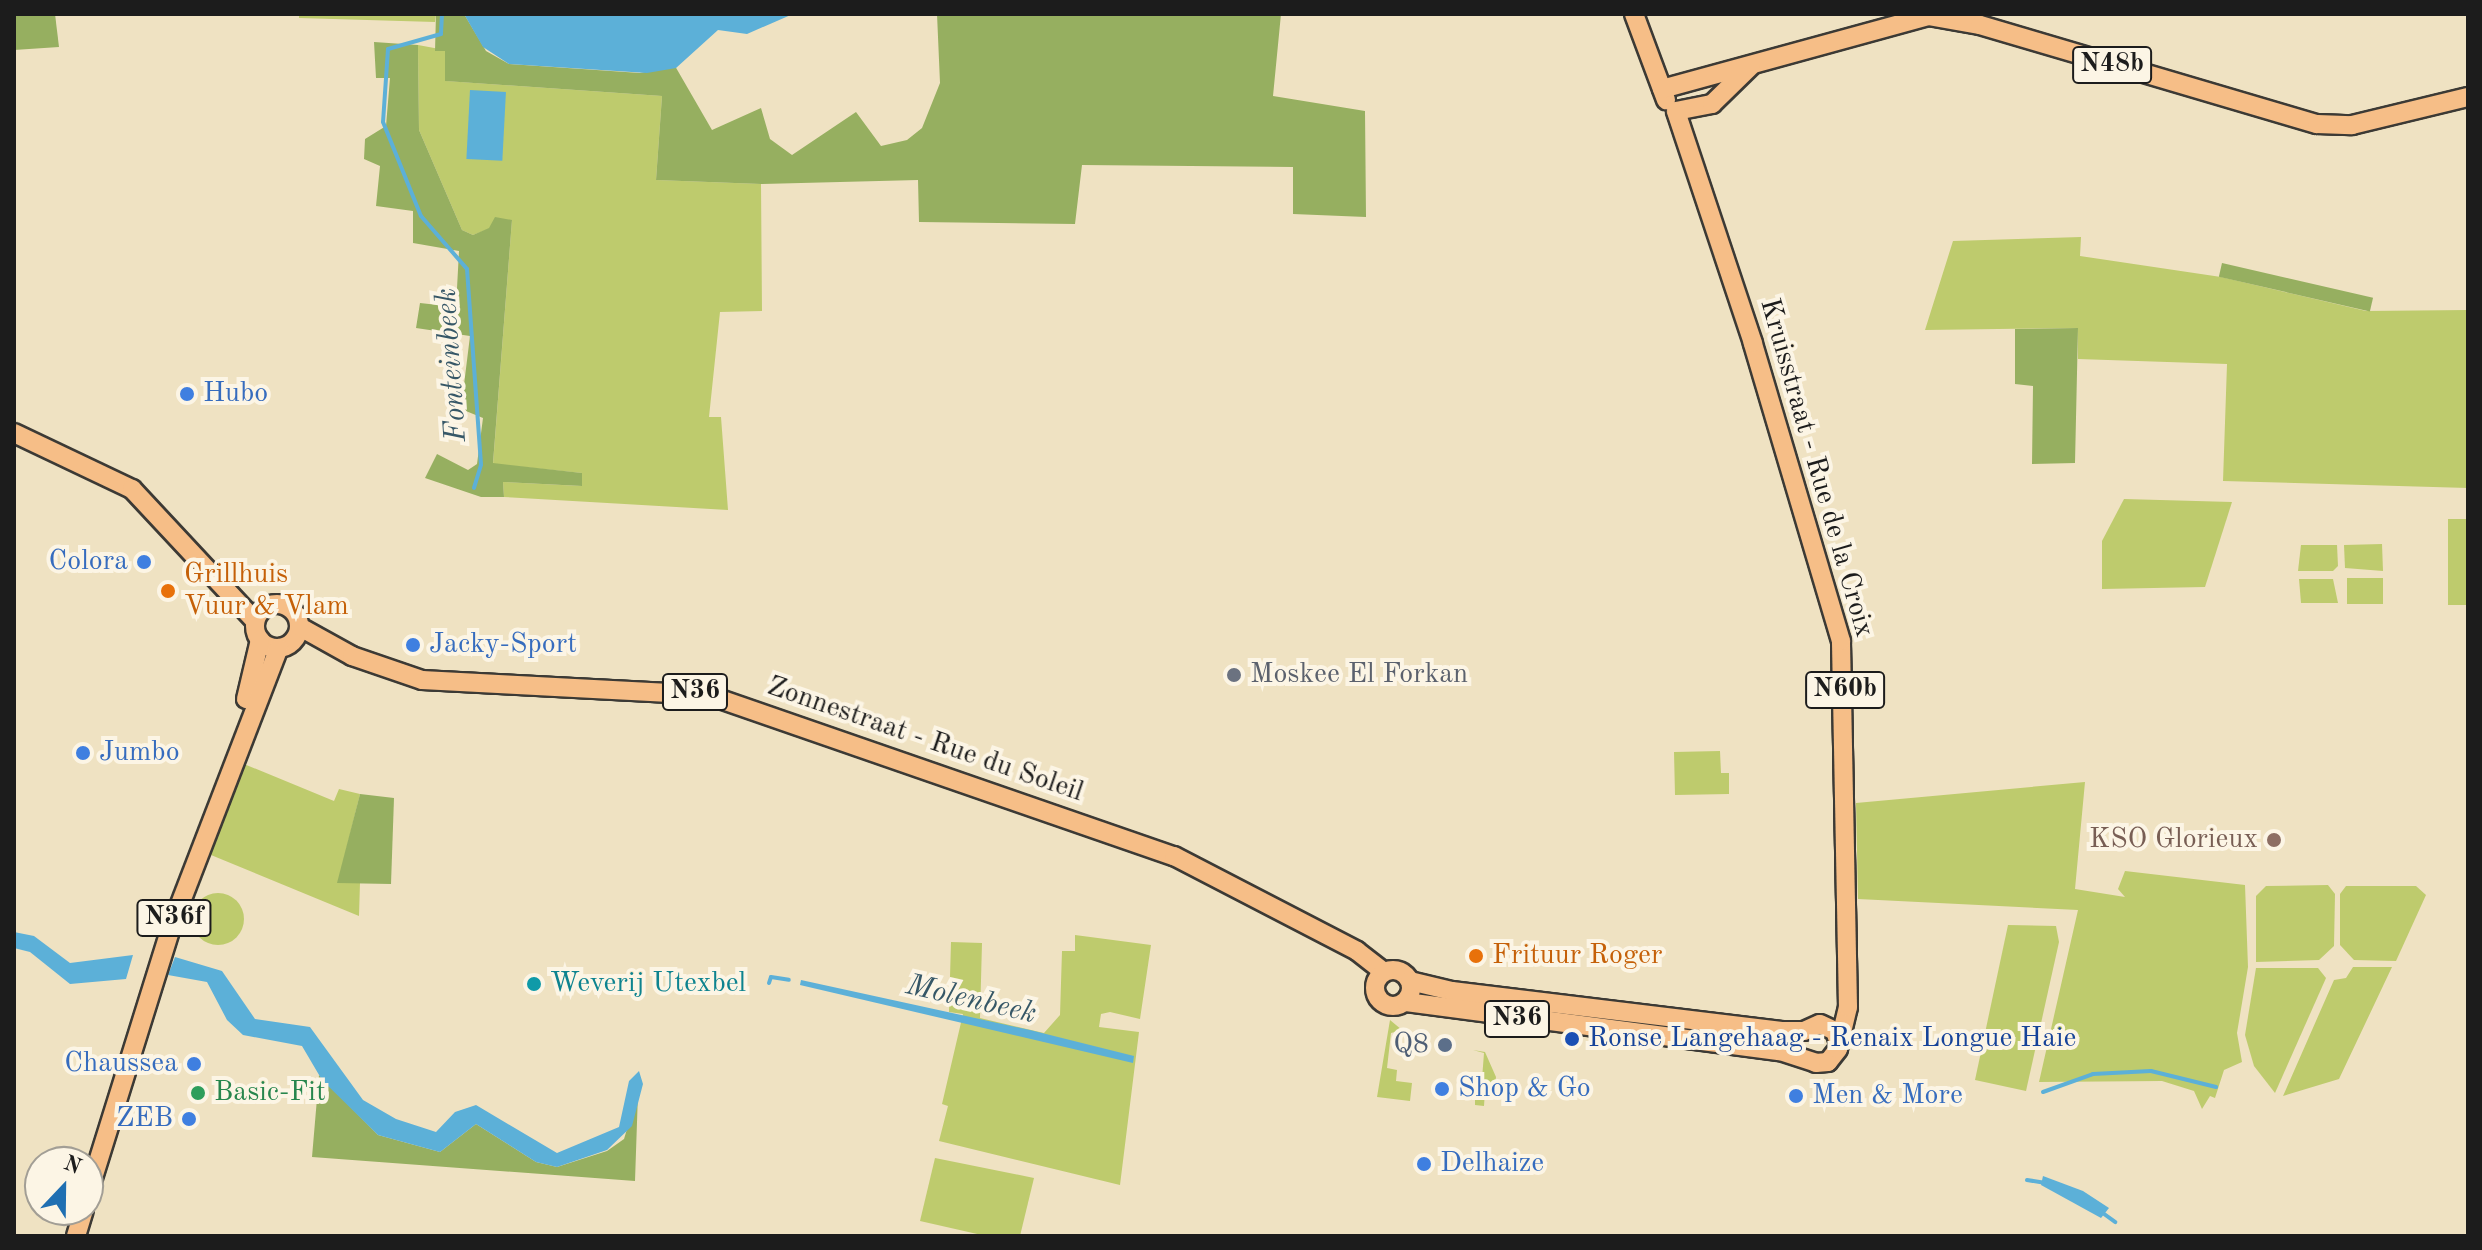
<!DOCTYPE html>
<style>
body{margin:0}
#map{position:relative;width:2482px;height:1250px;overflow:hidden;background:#efe2c2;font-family:"Old Standard TT",serif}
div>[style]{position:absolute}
.green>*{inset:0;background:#becb6d;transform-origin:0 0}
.round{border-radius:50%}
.forest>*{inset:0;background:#96af60;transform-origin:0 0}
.water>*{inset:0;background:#5cb0d8;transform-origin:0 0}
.stream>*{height:4px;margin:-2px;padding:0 2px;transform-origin:2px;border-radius:2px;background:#5cb0d8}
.roads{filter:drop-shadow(2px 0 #3c3a35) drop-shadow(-2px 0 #3c3a35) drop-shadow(0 2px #3c3a35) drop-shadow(0 -2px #3c3a35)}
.major>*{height:18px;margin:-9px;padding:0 9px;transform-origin:9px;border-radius:9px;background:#f6be87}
.major>.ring{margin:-9px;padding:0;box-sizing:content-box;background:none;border:18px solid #f6be87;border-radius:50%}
.dots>*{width:22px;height:22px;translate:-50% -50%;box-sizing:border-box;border:4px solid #fcf5e5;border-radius:50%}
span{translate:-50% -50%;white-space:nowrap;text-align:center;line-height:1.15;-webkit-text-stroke:8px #fcf5e5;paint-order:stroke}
.shield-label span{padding:2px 6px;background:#fcf5e5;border:2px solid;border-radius:6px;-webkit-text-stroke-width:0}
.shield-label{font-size:26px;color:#1c1c1c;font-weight:700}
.shop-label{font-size:28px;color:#366cbe}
.left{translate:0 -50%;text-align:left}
.right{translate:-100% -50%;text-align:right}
.street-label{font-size:28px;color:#1c1c1c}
.food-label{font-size:28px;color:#c56008}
.worship-label{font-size:28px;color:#5b616d}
.education-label{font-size:28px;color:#785e54}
.culture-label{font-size:28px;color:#0d838f}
.transit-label{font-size:28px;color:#164399}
.service-label{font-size:28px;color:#4e5e75}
.leisure-label{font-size:28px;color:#27864d}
.water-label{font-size:30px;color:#365767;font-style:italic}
.frame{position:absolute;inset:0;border:16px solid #1c1c1c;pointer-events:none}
.north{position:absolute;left:24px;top:1146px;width:80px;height:80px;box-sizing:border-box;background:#fcf5e5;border:2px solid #a29e95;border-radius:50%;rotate:22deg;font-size:22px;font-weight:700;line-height:32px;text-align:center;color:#1c1c1c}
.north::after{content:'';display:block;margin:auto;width:28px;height:36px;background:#1f6fb2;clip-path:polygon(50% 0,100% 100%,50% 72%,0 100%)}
</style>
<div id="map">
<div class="green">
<i style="clip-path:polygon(299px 14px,436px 14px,435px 22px,299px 18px)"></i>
<i style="clip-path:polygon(418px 45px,445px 50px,446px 81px,662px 96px,656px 180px,761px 184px,762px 311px,720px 312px,709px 417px,721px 417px,728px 510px,504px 497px,503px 482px,581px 486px,582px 473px,493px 464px,512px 220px,473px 235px,462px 230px,419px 130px)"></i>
<i style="clip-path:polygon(2081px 237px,2080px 256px,2221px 277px,2366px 311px,2468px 310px,2468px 488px,2223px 481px,2227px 364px,2078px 359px,2078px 328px,1925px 330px,1953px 241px)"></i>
<i style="clip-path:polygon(2124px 499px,2232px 502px,2205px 587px,2102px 589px,2102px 541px)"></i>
<i style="left:2448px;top:519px;width:20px;height:86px"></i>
<i style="clip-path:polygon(2382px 544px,2383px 571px,2345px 568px,2344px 545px)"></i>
<i style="clip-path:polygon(2301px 545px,2337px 545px,2338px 566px,2333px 571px,2298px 571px)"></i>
<i style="left:2347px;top:578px;width:36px;height:26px"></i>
<i style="clip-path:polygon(2299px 579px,2333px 579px,2338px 603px,2301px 603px)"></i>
<i style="clip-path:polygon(1720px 751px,1721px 773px,1729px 773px,1729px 794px,1675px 795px,1674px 752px)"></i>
<i style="clip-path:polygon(244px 764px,334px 801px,339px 789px,360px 794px,338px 883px,360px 883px,359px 916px,211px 855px)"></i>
<i style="clip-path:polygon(2085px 782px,2075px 889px,2125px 897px,2118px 889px,2125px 871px,2245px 885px,2248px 967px,2237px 1033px,2242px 1062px,2224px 1070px,2215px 1098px,2210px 1096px,2202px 1109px,2194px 1091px,2162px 1081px,2039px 1082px,2078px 910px,1858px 899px,1856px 803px)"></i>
<i style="clip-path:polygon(2328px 885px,2335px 894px,2334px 946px,2319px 960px,2256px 962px,2256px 896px,2266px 886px)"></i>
<i style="clip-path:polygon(2346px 886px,2416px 886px,2426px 895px,2396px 961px,2354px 960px,2340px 945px,2340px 894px)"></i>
<i class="round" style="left:192px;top:893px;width:52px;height:52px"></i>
<i style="clip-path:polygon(2008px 925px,2056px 926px,2059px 942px,2026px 1091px,1975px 1080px)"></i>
<i style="clip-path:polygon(1075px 935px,1151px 945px,1140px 1019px,1110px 1012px,1101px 1014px,1099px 1027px,1139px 1032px,1120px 1185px,939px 1141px,948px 1106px,942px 1104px,963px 1014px,949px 1012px,951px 942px,982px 943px,980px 1018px,1044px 1033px,1060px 1015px,1062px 951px,1075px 951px)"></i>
<i style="clip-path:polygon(2353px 967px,2392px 967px,2339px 1079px,2283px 1096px,2334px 980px,2346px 978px)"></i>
<i style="clip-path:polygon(2256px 968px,2318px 968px,2326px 978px,2275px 1093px,2254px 1066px,2245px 1035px)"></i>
<i style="clip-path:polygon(1390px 1020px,1402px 1030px,1391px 1033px,1387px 1068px,1397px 1070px,1396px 1081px,1412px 1083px,1410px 1101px,1377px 1097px)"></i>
<i style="clip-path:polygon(1473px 1050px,1485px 1052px,1496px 1077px,1494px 1091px,1485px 1091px,1484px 1106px,1475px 1105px,1475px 1094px,1470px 1093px,1471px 1080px,1482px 1079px,1484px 1053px)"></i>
<i style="clip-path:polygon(935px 1158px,1034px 1178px,1020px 1236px,986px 1236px,920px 1221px)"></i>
</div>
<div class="forest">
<i style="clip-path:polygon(14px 14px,55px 14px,59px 47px,14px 50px)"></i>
<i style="clip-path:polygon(436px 14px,464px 14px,486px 51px,509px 64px,640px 73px,675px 66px,712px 130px,761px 108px,770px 139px,792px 155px,856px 112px,881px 146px,907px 140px,922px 128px,940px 83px,937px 14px,1281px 14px,1273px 96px,1365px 111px,1366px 217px,1293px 214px,1293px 167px,1082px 165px,1075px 224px,919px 222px,918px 180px,761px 184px,656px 180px,662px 96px,445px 81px,445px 51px,435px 51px)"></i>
<i style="clip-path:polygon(374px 42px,418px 45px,419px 130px,462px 230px,473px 235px,489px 228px,495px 217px,512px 220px,493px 463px,582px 473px,582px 486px,503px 482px,504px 497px,481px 497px,425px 478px,437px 454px,468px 470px,477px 464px,483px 418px,461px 409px,470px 336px,416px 328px,420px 303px,456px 307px,459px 251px,413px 243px,413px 211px,376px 206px,380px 166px,364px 159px,365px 139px,386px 126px,390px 78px,376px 78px)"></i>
<i style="left:2222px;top:263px;width:155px;height:14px;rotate:13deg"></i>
<i style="clip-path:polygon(2078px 328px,2075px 463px,2032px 464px,2033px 386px,2015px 384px,2015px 329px)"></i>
<i style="clip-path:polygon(360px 794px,394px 798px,391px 884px,337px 883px)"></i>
<i style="clip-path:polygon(319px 1075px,378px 1135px,440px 1152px,476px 1124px,536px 1162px,557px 1167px,607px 1151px,624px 1139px,638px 1093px,635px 1181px,312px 1157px)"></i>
</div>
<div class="water">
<i style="clip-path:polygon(464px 14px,793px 14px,747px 34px,718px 30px,676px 68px,647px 73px,509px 64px,483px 47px)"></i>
<i style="left:470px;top:90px;width:36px;height:69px;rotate:3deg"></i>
<i style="clip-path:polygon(14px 932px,34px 936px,70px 963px,133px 955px,126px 979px,70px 984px,30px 952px,14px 948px)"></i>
<i style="clip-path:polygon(175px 957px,222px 971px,255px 1019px,310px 1027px,363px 1100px,396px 1119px,436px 1132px,455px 1112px,476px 1105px,557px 1153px,619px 1127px,629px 1081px,639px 1071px,643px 1084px,632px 1126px,607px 1150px,557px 1167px,536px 1162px,476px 1124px,440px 1152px,378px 1135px,322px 1080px,302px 1046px,243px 1035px,227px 1020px,207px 982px,168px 975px)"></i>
<i style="clip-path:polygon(801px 980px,1030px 1030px,1134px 1056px,1133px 1063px,800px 985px)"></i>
<i style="clip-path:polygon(2043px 1176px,2083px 1191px,2109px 1208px,2101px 1218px,2041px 1185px)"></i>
</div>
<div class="stream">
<i style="left:442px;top:14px;width:20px;rotate:93deg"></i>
<i style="left:441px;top:34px;width:55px;rotate:164.2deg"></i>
<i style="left:388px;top:49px;width:73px;rotate:93.9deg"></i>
<i style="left:383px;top:122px;width:101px;rotate:68deg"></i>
<i style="left:421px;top:216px;width:70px;rotate:49deg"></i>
<i style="left:467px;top:269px;width:196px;rotate:85.9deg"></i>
<i style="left:481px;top:465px;width:24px;rotate:107deg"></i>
<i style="left:769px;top:983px;width:6px;rotate:-72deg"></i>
<i style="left:771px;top:977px;width:18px;rotate:9deg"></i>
<i style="left:2043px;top:1092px;width:53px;rotate:-19.8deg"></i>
<i style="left:2093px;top:1074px;width:58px;rotate:-3deg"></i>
<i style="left:2151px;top:1071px;width:67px;rotate:13.8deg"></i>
<i style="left:2027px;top:1180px;width:19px;rotate:9deg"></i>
<i style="left:2100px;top:1211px;width:19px;rotate:36deg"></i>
</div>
<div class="roads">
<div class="major">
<i style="left:1634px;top:14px;width:92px;rotate:69.6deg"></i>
<i style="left:1662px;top:89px;width:276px;rotate:-15.3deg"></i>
<i style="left:1928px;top:16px;width:53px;rotate:9.8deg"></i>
<i style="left:1980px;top:25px;width:351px;rotate:16.4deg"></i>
<i style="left:2317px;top:124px;width:35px;rotate:2deg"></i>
<i style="left:2352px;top:125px;width:119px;rotate:-13.6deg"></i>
<i style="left:1676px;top:111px;width:37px;rotate:-11deg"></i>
<i style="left:1712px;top:104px;width:54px;rotate:-44.3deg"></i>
<i style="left:14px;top:433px;width:131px;rotate:25.4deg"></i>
<i style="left:132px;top:489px;width:180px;rotate:47deg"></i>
<i class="ring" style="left:255px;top:604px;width:26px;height:26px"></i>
<i style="left:300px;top:627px;width:60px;rotate:29.1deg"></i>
<i style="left:352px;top:656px;width:74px;rotate:18.9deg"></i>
<i style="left:422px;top:680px;width:286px;rotate:3deg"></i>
<i style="left:708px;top:695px;width:493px;rotate:19.1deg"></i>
<i style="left:1174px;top:856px;width:206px;rotate:27.4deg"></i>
<i style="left:1357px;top:951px;width:34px;rotate:38deg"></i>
<i style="left:246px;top:699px;width:61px;rotate:-76.7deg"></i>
<i class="ring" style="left:1375px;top:970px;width:18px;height:18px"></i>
<i style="left:1410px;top:981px;width:43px;rotate:13.4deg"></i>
<i style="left:1452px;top:991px;width:332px;rotate:6.9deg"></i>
<i style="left:1782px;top:1031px;width:22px"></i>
<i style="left:1804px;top:1031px;width:17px;rotate:-24deg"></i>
<i style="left:1820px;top:1024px;width:17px;rotate:25deg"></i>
<i style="left:1835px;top:1031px;width:13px;rotate:72deg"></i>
<i style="left:1406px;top:1002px;width:377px;rotate:7.5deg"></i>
<i style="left:1780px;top:1051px;width:38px;rotate:18deg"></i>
<i style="left:1816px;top:1063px;width:12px;rotate:-5deg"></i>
<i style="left:1828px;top:1062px;width:16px;rotate:-52deg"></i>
<i style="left:1838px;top:1049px;width:43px;rotate:-76.6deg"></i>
<i style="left:1848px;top:1007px;width:366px;rotate:-91.1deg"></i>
<i style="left:1841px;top:641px;width:311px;rotate:-106.5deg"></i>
<i style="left:1753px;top:343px;width:244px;rotate:-108.4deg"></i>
<i style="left:88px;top:1194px;width:276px;rotate:-72.7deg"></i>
<i style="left:170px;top:930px;width:302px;rotate:-68.9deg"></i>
<i style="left:76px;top:1236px;width:27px;rotate:-73deg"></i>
</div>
</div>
<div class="dots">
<i style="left:187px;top:394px;background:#3f7fe0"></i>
<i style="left:144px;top:562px;background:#3f7fe0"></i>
<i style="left:168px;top:591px;background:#e8710a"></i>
<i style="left:413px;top:645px;background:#3f7fe0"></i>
<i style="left:1234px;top:675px;background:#6b7280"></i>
<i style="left:83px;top:753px;background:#3f7fe0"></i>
<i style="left:2274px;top:840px;background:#8d6e63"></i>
<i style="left:1476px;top:956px;background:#e8710a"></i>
<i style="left:534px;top:984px;background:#0f9aa8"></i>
<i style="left:1572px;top:1039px;background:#1a4fb4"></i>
<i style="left:1445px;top:1045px;background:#5c6f8a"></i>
<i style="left:194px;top:1064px;background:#3f7fe0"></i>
<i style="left:1442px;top:1089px;background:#3f7fe0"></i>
<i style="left:198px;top:1093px;background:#2e9e5b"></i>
<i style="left:1796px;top:1096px;background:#3f7fe0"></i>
<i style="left:189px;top:1119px;background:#3f7fe0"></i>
<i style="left:1424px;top:1164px;background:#3f7fe0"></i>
</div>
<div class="shield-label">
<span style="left:2112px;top:65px">N48b</span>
<span style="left:1845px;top:690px">N60b</span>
<span style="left:695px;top:692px">N36</span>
<span style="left:174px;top:918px">N36f</span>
<span style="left:1517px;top:1019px">N36</span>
</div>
<div class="shop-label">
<span class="left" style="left:203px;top:394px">Hubo</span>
<span class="right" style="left:128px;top:562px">Colora</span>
<span class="left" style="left:429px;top:645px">Jacky-Sport</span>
<span class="left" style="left:99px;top:753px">Jumbo</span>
<span class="right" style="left:178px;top:1064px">Chaussea</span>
<span class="left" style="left:1458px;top:1089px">Shop &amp; Go</span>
<span class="left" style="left:1812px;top:1096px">Men &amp; More</span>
<span class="right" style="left:173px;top:1119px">ZEB</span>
<span class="left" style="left:1440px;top:1164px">Delhaize</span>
</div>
<div class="street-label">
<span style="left:1816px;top:468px;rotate:74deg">Kruisstraat - Rue de la Croix</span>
<span style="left:925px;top:740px;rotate:19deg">Zonnestraat - Rue du Soleil</span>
</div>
<div class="food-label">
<span class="left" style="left:184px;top:591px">Grillhuis<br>Vuur &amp; Vlam</span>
<span class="left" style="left:1492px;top:956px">Frituur Roger</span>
</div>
<div class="worship-label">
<span class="left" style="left:1250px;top:675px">Moskee El Forkan</span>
</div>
<div class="education-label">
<span class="right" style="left:2258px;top:840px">KSO Glorieux</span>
</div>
<div class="culture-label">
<span class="left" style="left:550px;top:984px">Weverij Utexbel</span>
</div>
<div class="transit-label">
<span class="left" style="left:1588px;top:1039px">Ronse Langehaag - Renaix Longue Haie</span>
</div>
<div class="service-label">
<span class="right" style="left:1429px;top:1045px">Q8</span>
</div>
<div class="leisure-label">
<span class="left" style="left:214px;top:1093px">Basic-Fit</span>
</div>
<div class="water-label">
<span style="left:452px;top:365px;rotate:-94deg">Fonteinbeek</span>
<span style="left:971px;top:1000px;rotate:13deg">Molenbeek</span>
</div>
<div class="frame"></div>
<div class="north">N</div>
</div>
